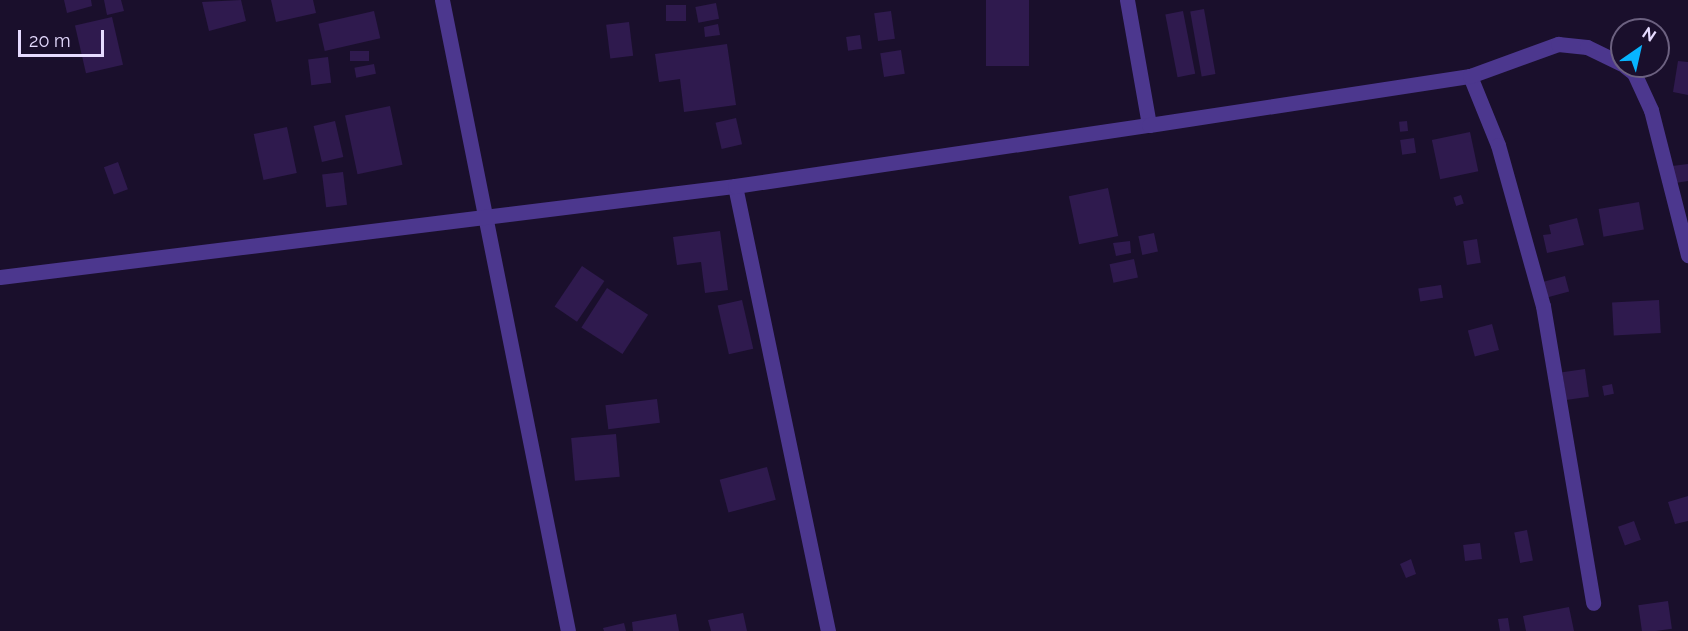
<!DOCTYPE html>
<style>
body{margin:0}
#map{position:relative;width:1688px;height:631px;overflow:hidden;background:#1a0f2c;font-family:Raleway,sans-serif}
div>[style]{position:absolute}
.building>*{inset:0;background:#2f1a4e;transform-origin:0 0}
.minor>*{height:15px;margin:-7.5px;padding:0 7.5px;transform-origin:7.5px;border-radius:7.5px;background:#4c378e}
span{translate:-50% -50%;white-space:nowrap;text-align:center;line-height:1.15;-webkit-text-stroke:4.5px #1a0f2c;paint-order:stroke}
.north{position:absolute;left:1610px;top:18px;width:60px;height:60px;box-sizing:border-box;background:#1a0f2c;border:2px solid #6c6180;border-radius:50%;rotate:34deg;font-size:16px;font-weight:700;line-height:24px;text-align:center;color:#e6dbff}
.north::after{content:'';display:block;margin:auto;width:21px;height:27px;background:#07b5ff;clip-path:polygon(50% 0,100% 100%,50% 72%,0 100%)}
.scale{position:absolute;left:18px;top:30px;width:86px;height:27px;box-sizing:border-box;border:3px solid #e6dbff;border-top:0;padding-left:8px;font-size:18px;line-height:21px;white-space:nowrap;color:#e6dbff;-webkit-text-stroke:4px #1a0f2c;paint-order:stroke}
</style>
<div id="map">
<div class="building">
<i style="clip-path:polygon(64px 0,91px 0,92px 6px,67px 13px)"></i>
<i style="clip-path:polygon(104px 0,121px 0,124px 11px,107px 15px)"></i>
<i style="clip-path:polygon(241px 0,246px 21px,209px 31px,202px 2px)"></i>
<i style="clip-path:polygon(271px 0,313px 0,316px 13px,276px 22px)"></i>
<i style="left:986px;top:0;width:43px;height:66px"></i>
<i style="left:716px;top:3px;width:16px;height:21px;rotate:79deg"></i>
<i style="left:686px;top:5px;width:16px;height:20px;rotate:90deg"></i>
<i style="left:1204px;top:9px;width:66px;height:14px;rotate:80deg"></i>
<i style="left:374px;top:11px;width:28px;height:57px;rotate:77deg"></i>
<i style="left:891px;top:11px;width:28px;height:17px;rotate:82deg"></i>
<i style="left:1183px;top:11px;width:64px;height:18px;rotate:79deg"></i>
<i style="left:112px;top:17px;width:49px;height:38px;rotate:77deg"></i>
<i style="left:629px;top:22px;width:34px;height:23px;rotate:83deg"></i>
<i style="clip-path:polygon(718px 24px,720px 35px,705px 37px,704px 27px)"></i>
<i style="left:860px;top:35px;width:14px;height:14px;rotate:82deg"></i>
<i style="clip-path:polygon(727px 44px,736px 105px,684px 112px,680px 79px,659px 82px,655px 54px)"></i>
<i style="left:901px;top:50px;width:24px;height:21px;rotate:81deg"></i>
<i style="left:369px;top:51px;width:10px;height:19px;rotate:90deg"></i>
<i style="left:328px;top:57px;width:26px;height:20px;rotate:83deg"></i>
<i style="clip-path:polygon(1678px 61px,1688px 62px,1688px 95px,1673px 92px)"></i>
<i style="left:374px;top:64px;width:10px;height:20px;rotate:79deg"></i>
<i style="left:390px;top:106px;width:60px;height:46px;rotate:78deg"></i>
<i style="left:736px;top:118px;width:27px;height:21px;rotate:77deg"></i>
<i style="left:335px;top:121px;width:37px;height:22px;rotate:77deg"></i>
<i style="left:1407px;top:121px;width:10px;height:8px;rotate:84deg"></i>
<i style="left:287px;top:127px;width:47px;height:34px;rotate:78deg"></i>
<i style="left:1470px;top:132px;width:40px;height:39px;rotate:78deg"></i>
<i style="left:1414px;top:138px;width:15px;height:14px;rotate:82deg"></i>
<i style="left:118px;top:162px;width:29px;height:15px;rotate:70deg"></i>
<i style="clip-path:polygon(1688px 164px,1688px 181px,1675px 183px,1672px 166px)"></i>
<i style="left:343px;top:172px;width:33px;height:21px;rotate:83deg"></i>
<i style="left:1108px;top:188px;width:49px;height:40px;rotate:78deg"></i>
<i style="left:1461px;top:195px;width:9px;height:8px;rotate:72deg"></i>
<i style="left:1639px;top:202px;width:28px;height:41px;rotate:80deg"></i>
<i style="clip-path:polygon(1577px 218px,1584px 245px,1547px 253px,1543px 235px,1551px 234px,1549px 225px)"></i>
<i style="clip-path:polygon(720px 231px,728px 290px,705px 293px,701px 262px,677px 265px,673px 237px)"></i>
<i style="left:1154px;top:233px;width:19px;height:16px;rotate:78deg"></i>
<i style="left:1477px;top:239px;width:24px;height:14px;rotate:81deg"></i>
<i style="clip-path:polygon(1130px 241px,1131px 253px,1116px 256px,1113px 243px)"></i>
<i style="left:1134px;top:259px;width:19px;height:25px;rotate:78deg"></i>
<i style="left:582px;top:266px;width:27px;height:49px;rotate:34deg"></i>
<i style="left:1565px;top:276px;width:16px;height:22px;rotate:75deg"></i>
<i style="left:1441px;top:285px;width:13px;height:23px;rotate:81deg"></i>
<i style="left:607px;top:288px;width:49px;height:47px;rotate:33deg"></i>
<i style="left:742px;top:300px;width:50px;height:25px;rotate:77deg"></i>
<i style="left:1659px;top:300px;width:33px;height:47px;rotate:87deg"></i>
<i style="left:1492px;top:324px;width:27px;height:25px;rotate:75deg"></i>
<i style="left:1585px;top:369px;width:28px;height:23px;rotate:82deg"></i>
<i style="left:1612px;top:384px;width:10px;height:10px;rotate:79deg"></i>
<i style="left:657px;top:399px;width:24px;height:52px;rotate:83deg"></i>
<i style="left:616px;top:434px;width:43px;height:45px;rotate:85deg"></i>
<i style="left:767px;top:467px;width:34px;height:49px;rotate:75deg"></i>
<i style="clip-path:polygon(1688px 496px,1688px 521px,1675px 524px,1668px 502px)"></i>
<i style="left:1634px;top:521px;width:20px;height:17px;rotate:70deg"></i>
<i style="left:1527px;top:530px;width:31px;height:13px;rotate:79deg"></i>
<i style="left:1480px;top:543px;width:16px;height:17px;rotate:83deg"></i>
<i style="clip-path:polygon(1411px 559px,1416px 574px,1406px 578px,1400px 564px)"></i>
<i style="left:1668px;top:601px;width:28px;height:30px;rotate:82deg"></i>
<i style="clip-path:polygon(1569px 607px,1574px 631px,1526px 631px,1523px 616px)"></i>
<i style="clip-path:polygon(743px 613px,747px 631px,711px 631px,708px 620px)"></i>
<i style="clip-path:polygon(676px 614px,679px 631px,633px 631px,632px 622px)"></i>
<i style="clip-path:polygon(1508px 618px,1510px 631px,1500px 631px,1498px 619px)"></i>
<i style="clip-path:polygon(624px 623px,626px 631px,604px 631px,603px 628px)"></i>
</div>
<div class="minor">
<i style="left:442px;top:0;width:643px;rotate:78.71deg"></i>
<i style="left:1127px;top:0;width:127px;rotate:80deg"></i>
<i style="left:1625px;top:66px;width:11px;rotate:38deg"></i>
<i style="left:1634px;top:73px;width:41px;rotate:65.3deg"></i>
<i style="left:1651px;top:110px;width:150px;rotate:75.7deg"></i>
<i style="left:1470px;top:76px;width:74px;rotate:67.9deg"></i>
<i style="left:1498px;top:145px;width:167px;rotate:74.4deg"></i>
<i style="left:1543px;top:306px;width:301px;rotate:80.4deg"></i>
<i style="left:735px;top:186px;width:455px;rotate:78.2deg"></i>
<i style="left:0;top:277px;width:741px;rotate:-7.06deg"></i>
<i style="left:735px;top:186px;width:418px;rotate:-8.4deg"></i>
<i style="left:1149px;top:125px;width:325px;rotate:-8.7deg"></i>
<i style="left:1470px;top:76px;width:94px;rotate:-20deg"></i>
<i style="left:1558px;top:44px;width:29px;rotate:6deg"></i>
<i style="left:1587px;top:47px;width:39px;rotate:26deg"></i>
</div>
<div class="north">N</div>
<div class="scale">20 m</div>
</div>
